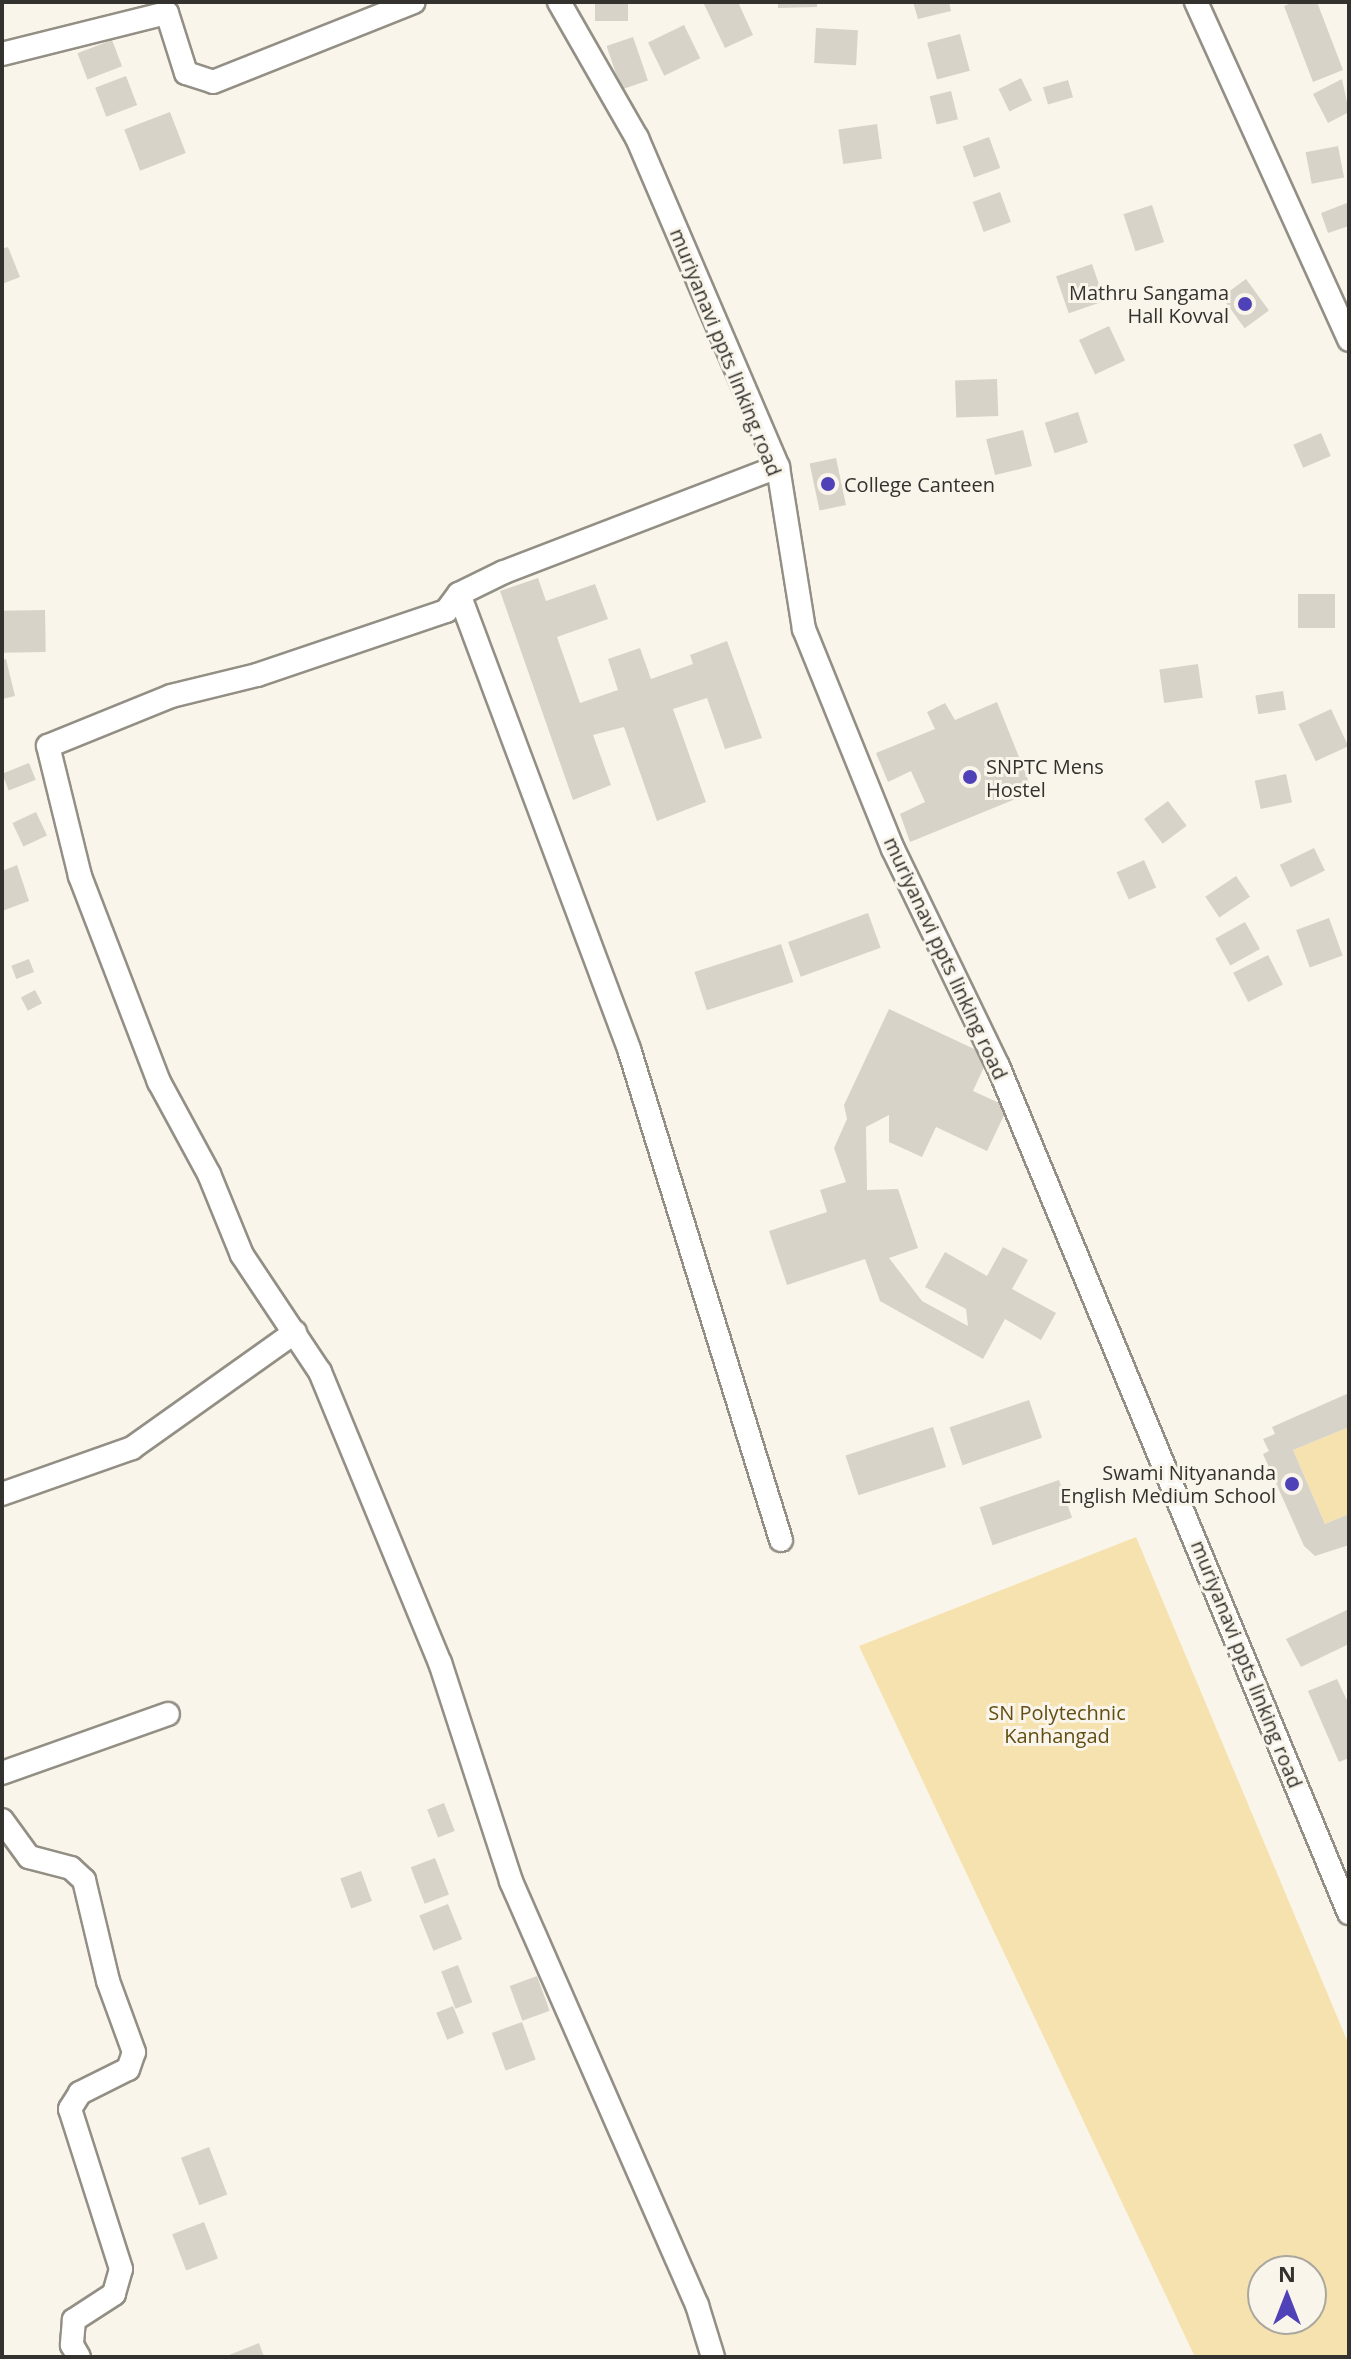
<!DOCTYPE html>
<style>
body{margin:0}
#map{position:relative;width:1351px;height:2359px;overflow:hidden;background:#faf5eb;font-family:"Open Sans",sans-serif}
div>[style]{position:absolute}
.green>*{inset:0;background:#f6e2ae}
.building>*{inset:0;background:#d7d3c9;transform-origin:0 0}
.roads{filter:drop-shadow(2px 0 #938f85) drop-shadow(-2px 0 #938f85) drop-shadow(0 2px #938f85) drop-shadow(0 -2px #938f85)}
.minor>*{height:22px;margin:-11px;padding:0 11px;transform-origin:11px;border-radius:11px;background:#fff}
.dots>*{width:22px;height:22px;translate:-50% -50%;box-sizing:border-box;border:4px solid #faf5eb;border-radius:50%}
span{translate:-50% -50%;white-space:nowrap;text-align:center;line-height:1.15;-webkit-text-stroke:6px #faf5eb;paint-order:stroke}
.poi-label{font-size:20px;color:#33322e}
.right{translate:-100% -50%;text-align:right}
.left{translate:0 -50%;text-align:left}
.street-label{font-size:20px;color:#33322e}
.park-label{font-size:20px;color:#624e12}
.frame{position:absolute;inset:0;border:4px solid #33322e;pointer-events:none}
.north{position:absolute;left:1247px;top:2255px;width:80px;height:80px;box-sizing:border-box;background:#faf5eb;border:2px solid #aaa79f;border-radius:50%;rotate:0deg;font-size:22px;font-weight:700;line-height:32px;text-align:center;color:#33322e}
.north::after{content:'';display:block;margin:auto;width:28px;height:36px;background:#4f42b9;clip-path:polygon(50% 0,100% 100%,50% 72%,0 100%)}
</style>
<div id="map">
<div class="green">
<i style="clip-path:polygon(1349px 1427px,1349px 1514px,1325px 1524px,1293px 1450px)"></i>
<i style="clip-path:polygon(evenodd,1136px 1537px,1349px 2045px,1349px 2357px,1195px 2357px,859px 1646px,1136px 1537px,1263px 2271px,1311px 2271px,1311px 2319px,1263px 2319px,1263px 2271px)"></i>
</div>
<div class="building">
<i style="left:595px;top:2px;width:33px;height:19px"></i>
<i style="clip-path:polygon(703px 2px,738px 2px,753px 35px,725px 48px)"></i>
<i style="clip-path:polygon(778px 2px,817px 2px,817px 7px,778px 8px)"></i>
<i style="clip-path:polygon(913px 2px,949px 2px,951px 11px,918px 19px)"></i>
<i style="clip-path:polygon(1294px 2px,1317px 2px,1343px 70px,1313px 82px,1284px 6px)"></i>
<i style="left:684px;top:25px;width:37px;height:40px;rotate:64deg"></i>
<i style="left:816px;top:28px;width:42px;height:35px;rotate:3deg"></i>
<i style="left:960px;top:34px;width:38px;height:34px;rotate:75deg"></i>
<i style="left:633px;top:37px;width:46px;height:28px;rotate:71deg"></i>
<i style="left:112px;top:40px;width:28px;height:37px;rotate:69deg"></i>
<i style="left:126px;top:76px;width:31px;height:33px;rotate:69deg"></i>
<i style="left:1021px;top:78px;width:25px;height:25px;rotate:64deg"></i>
<i style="clip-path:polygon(1342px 79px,1349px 112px,1328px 123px,1313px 94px)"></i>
<i style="left:1068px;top:80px;width:18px;height:26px;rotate:74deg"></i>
<i style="left:951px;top:91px;width:29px;height:22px;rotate:76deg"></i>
<i style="left:170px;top:112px;width:44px;height:49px;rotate:69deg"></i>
<i style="left:877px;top:124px;width:35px;height:39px;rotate:82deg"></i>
<i style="left:989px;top:137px;width:33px;height:28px;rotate:70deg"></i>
<i style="left:1338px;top:146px;width:32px;height:33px;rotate:79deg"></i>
<i style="left:1000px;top:192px;width:32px;height:29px;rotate:70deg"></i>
<i style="clip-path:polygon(1347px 203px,1349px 226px,1328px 233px,1321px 213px)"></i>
<i style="left:1152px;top:205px;width:39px;height:30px;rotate:72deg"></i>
<i style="clip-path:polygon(8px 247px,20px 277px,2px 284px,2px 249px)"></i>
<i style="left:1092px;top:264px;width:39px;height:38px;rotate:71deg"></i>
<i style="left:1246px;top:279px;width:39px;height:30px;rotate:54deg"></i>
<i style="left:1109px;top:326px;width:38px;height:33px;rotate:65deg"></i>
<i style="left:997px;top:379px;width:37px;height:42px;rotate:88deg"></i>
<i style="left:1078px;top:412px;width:32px;height:35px;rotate:72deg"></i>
<i style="left:1023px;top:430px;width:37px;height:38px;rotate:76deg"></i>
<i style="left:1321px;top:433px;width:25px;height:30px;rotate:67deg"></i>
<i style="left:836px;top:458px;width:48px;height:27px;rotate:78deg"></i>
<i style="clip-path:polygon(538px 578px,546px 601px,595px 584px,608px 619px,557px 637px,580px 703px,618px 690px,608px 659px,640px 648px,651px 679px,693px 664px,690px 655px,727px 641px,762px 738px,725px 749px,707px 698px,673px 709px,706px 802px,657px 821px,624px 727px,593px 735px,611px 785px,573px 800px,500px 591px)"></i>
<i style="left:1335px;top:594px;width:34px;height:37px;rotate:90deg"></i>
<i style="left:45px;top:610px;width:42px;height:43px;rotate:89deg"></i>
<i style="clip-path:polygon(6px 659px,15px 696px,2px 699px,2px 660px)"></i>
<i style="left:1198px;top:664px;width:34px;height:39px;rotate:82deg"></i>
<i style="left:1283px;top:691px;width:19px;height:28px;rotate:81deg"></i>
<i style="clip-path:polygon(997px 702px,1033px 792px,910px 842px,900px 814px,925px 802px,911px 771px,888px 782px,876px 753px,935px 729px,927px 712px,945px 703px,955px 720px)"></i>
<i style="left:1331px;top:709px;width:41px;height:36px;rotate:65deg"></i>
<i style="left:29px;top:763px;width:18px;height:29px;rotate:68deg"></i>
<i style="left:1286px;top:774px;width:29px;height:32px;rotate:78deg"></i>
<i style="left:1168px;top:801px;width:31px;height:30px;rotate:53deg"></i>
<i style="left:36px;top:812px;width:26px;height:26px;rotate:65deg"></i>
<i style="left:1314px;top:848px;width:25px;height:38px;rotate:64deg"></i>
<i style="left:1144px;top:860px;width:30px;height:30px;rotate:66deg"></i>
<i style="clip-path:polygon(17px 865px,29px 901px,2px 911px,2px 871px)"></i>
<i style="left:1236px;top:876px;width:25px;height:37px;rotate:56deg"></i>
<i style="left:868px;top:913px;width:37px;height:85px;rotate:70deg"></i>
<i style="left:1329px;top:918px;width:40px;height:35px;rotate:70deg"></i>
<i style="left:1245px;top:922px;width:31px;height:34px;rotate:61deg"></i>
<i style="left:781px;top:944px;width:40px;height:91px;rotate:72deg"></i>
<i style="left:1268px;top:955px;width:33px;height:39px;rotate:63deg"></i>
<i style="left:29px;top:959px;width:14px;height:19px;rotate:69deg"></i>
<i style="left:35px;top:990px;width:15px;height:16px;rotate:62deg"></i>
<i style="clip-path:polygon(889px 1009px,989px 1056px,973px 1091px,1008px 1107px,987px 1151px,936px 1127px,922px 1157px,889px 1142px,889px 1115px,866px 1127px,867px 1190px,898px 1189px,918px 1248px,889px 1258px,922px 1301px,968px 1326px,966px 1309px,925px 1287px,945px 1252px,987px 1276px,1003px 1247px,1028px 1260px,1012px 1289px,1056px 1313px,1041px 1340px,1005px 1319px,983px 1359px,880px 1301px,865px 1259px,787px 1285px,769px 1231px,827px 1212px,820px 1190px,846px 1182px,834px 1148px,847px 1119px,844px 1105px)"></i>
<i style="clip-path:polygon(1349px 1393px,1349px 1427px,1293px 1450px,1325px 1524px,1349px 1514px,1349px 1545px,1315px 1556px,1304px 1546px,1263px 1454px,1269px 1451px,1263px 1439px,1275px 1434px,1272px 1427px)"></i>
<i style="left:1029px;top:1400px;width:40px;height:84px;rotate:71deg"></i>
<i style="left:933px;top:1427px;width:42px;height:92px;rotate:72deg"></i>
<i style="left:1059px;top:1480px;width:40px;height:84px;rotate:71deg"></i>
<i style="clip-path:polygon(1349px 1609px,1349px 1644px,1301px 1667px,1286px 1639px)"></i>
<i style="clip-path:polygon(1337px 1679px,1349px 1705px,1349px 1758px,1339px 1762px,1308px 1691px)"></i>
<i style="left:444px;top:1803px;width:30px;height:18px;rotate:69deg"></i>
<i style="left:435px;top:1858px;width:39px;height:26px;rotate:69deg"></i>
<i style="left:361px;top:1871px;width:32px;height:22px;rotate:70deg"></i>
<i style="left:448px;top:1904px;width:38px;height:31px;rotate:68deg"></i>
<i style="left:458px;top:1965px;width:40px;height:18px;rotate:69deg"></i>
<i style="left:537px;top:1976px;width:37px;height:29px;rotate:70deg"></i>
<i style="left:453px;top:2006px;width:29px;height:18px;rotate:68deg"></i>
<i style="left:522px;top:2022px;width:40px;height:32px;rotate:70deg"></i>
<i style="left:209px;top:2147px;width:51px;height:30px;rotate:69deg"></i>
<i style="left:204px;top:2222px;width:39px;height:34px;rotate:69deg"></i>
<i style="clip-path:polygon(259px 2343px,264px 2357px,224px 2357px)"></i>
</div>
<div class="roads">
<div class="minor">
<i style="left:559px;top:2px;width:157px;rotate:60.2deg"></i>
<i style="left:637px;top:138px;width:358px;rotate:66.8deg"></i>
<i style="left:778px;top:467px;width:164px;rotate:80.9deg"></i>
<i style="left:804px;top:629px;width:237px;rotate:68deg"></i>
<i style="left:893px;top:849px;width:241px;rotate:64.2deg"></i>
<i style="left:998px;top:1066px;width:917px;rotate:67.49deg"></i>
<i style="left:1196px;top:2px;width:371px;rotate:65.6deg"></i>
<i style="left:2px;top:54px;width:170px;rotate:-14deg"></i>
<i style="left:167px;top:13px;width:63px;rotate:72.4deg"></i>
<i style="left:186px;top:73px;width:28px;rotate:18deg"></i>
<i style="left:213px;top:82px;width:216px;rotate:-21.7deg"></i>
<i style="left:459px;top:594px;width:486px;rotate:69.5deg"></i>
<i style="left:629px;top:1049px;width:514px;rotate:72.8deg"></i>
<i style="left:2px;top:1494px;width:138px;rotate:-19.5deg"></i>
<i style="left:132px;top:1448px;width:200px;rotate:-35.4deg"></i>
<i style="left:2px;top:1773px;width:176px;rotate:-19.6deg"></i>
<i style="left:2px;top:1820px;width:46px;rotate:53.9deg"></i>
<i style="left:29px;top:1857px;width:43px;rotate:14.7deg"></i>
<i style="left:71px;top:1868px;width:18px;rotate:43deg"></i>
<i style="left:84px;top:1880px;width:104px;rotate:76.6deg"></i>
<i style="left:108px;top:1981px;width:76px;rotate:69.9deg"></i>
<i style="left:134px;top:2052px;width:18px;rotate:109deg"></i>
<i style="left:128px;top:2069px;width:54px;rotate:153.4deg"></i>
<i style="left:80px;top:2093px;width:19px;rotate:122deg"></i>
<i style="left:70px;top:2109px;width:168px;rotate:72.3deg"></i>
<i style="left:121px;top:2269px;width:26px;rotate:106deg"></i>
<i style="left:114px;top:2294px;width:48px;rotate:147deg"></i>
<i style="left:74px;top:2320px;width:25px;rotate:95deg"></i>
<i style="left:72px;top:2345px;width:14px;rotate:60deg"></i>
<i style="left:713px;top:2357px;width:54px;rotate:-107.1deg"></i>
<i style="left:697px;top:2305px;width:463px;rotate:-113.7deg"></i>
<i style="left:511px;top:1881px;width:229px;rotate:-108deg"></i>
<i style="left:440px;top:1663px;width:315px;rotate:-112.4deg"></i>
<i style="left:320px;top:1372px;width:141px;rotate:-123.7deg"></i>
<i style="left:242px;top:1255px;width:87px;rotate:-112.2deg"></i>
<i style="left:209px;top:1174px;width:105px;rotate:-118.5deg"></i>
<i style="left:159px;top:1082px;width:221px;rotate:-111deg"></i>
<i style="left:80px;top:876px;width:134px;rotate:-103.8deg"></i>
<i style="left:48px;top:746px;width:133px;rotate:-22.1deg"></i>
<i style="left:171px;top:696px;width:89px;rotate:-13.7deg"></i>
<i style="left:257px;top:675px;width:200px;rotate:-18.7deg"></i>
<i style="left:446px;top:611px;width:21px;rotate:-53deg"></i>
<i style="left:459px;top:594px;width:50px;rotate:-26.1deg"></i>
<i style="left:504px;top:572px;width:293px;rotate:-21deg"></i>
</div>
</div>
<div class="dots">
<i style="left:1245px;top:304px;background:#4f42b9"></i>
<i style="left:828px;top:484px;background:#4f42b9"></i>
<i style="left:970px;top:777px;background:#4f42b9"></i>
<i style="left:1292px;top:1484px;background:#4f42b9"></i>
</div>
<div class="poi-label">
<span class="right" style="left:1229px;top:304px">Mathru Sangama<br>Hall Kovval</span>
<span class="left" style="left:844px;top:484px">College Canteen</span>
<span class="left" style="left:986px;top:778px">SNPTC Mens<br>Hostel</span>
<span class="right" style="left:1276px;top:1484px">Swami Nityananda<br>English Medium School</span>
</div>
<div class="street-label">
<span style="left:726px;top:352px;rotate:68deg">muriyanavi ppts linking road</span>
<span style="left:946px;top:958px;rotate:65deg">muriyanavi ppts linking road</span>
<span style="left:1247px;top:1664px;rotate:68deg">muriyanavi ppts linking road</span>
</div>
<div class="park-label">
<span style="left:1057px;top:1724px">SN Polytechnic<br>Kanhangad</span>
</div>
<div class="frame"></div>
<div class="north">N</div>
</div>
